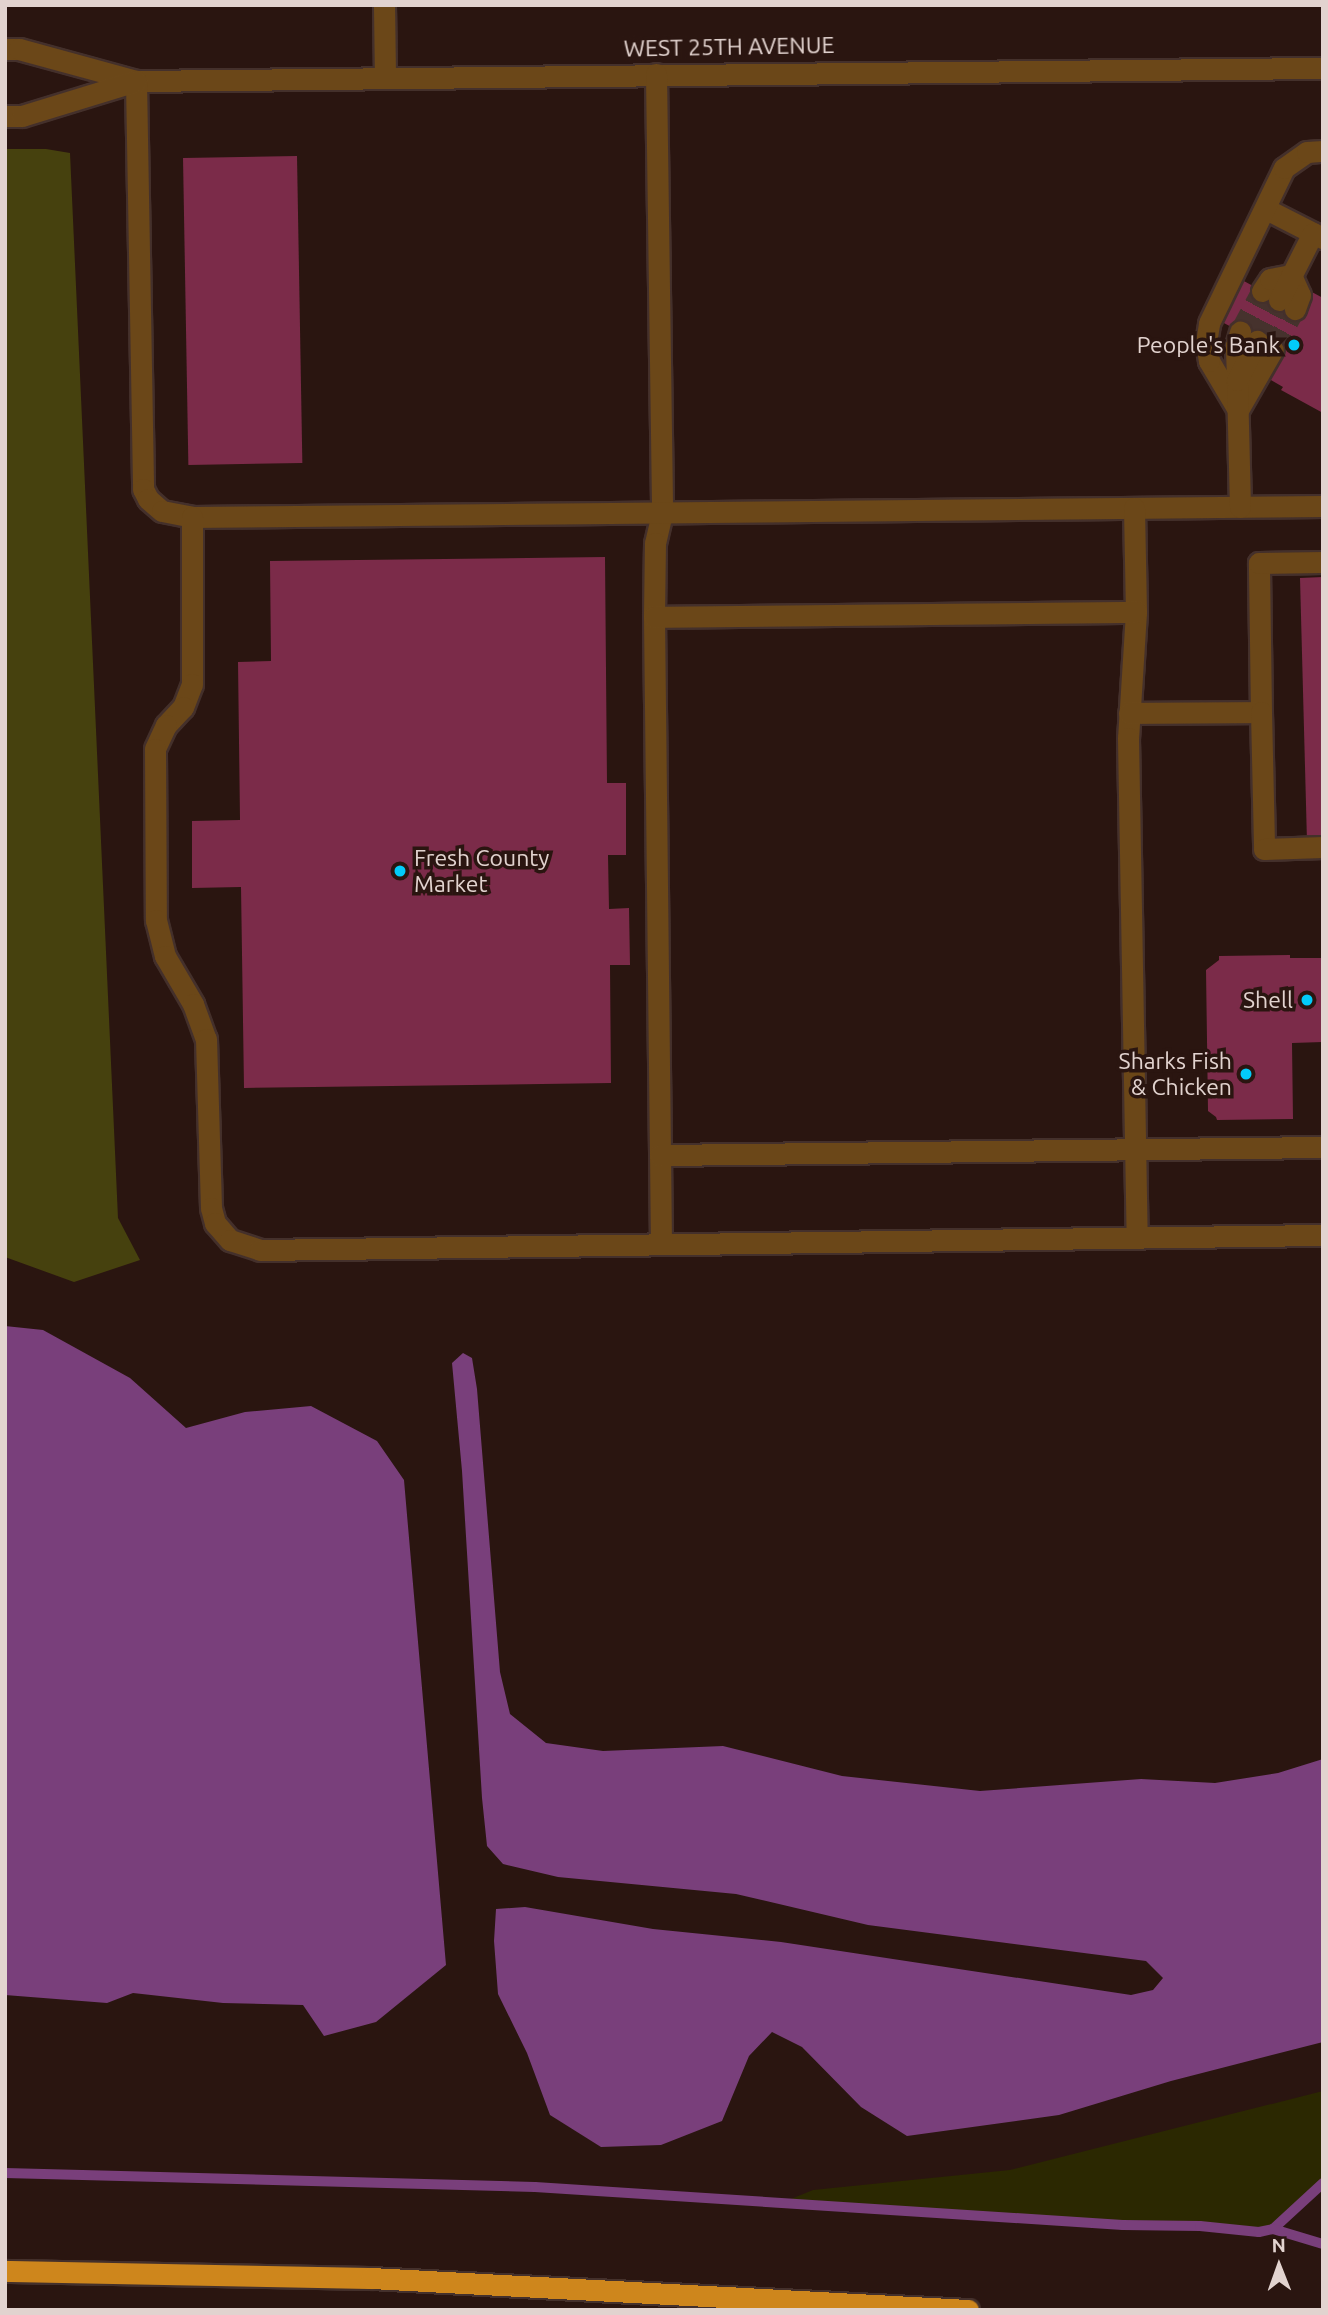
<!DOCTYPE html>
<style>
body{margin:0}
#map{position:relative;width:1328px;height:2315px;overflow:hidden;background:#2a1510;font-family:Ubuntu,sans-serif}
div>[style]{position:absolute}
.green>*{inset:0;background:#2b2801}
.forest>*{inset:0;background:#46410e}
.water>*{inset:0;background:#793f7b}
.stream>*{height:10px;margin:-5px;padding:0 5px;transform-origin:5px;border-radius:5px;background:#793f7b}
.building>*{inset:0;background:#7b2b49;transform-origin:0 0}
.minor-tunnel>*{height:21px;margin-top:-10.5px;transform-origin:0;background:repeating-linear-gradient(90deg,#46322d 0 21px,transparent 0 31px)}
.roads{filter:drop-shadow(2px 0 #44302b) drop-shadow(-2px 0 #44302b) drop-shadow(0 2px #44302b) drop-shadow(0 -2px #44302b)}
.minor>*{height:21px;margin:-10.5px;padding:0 10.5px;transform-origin:10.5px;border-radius:10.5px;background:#6b4718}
.highway>*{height:21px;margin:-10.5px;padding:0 10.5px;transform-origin:10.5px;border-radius:10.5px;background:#ce861c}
.dots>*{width:19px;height:19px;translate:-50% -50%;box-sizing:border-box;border:4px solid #2a1510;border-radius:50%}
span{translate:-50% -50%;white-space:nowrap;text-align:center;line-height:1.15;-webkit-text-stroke:7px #2a1510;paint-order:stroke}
.street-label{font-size:23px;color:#e2d3cf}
.poi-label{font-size:23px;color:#e2d3cf}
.right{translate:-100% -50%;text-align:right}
.left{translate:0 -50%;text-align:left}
.frame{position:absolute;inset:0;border:7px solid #e2d3cf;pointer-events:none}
.north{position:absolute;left:1244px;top:2231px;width:70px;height:70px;-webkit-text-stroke:5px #2a1510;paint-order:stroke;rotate:359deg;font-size:19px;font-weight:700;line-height:28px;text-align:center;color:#e2d3cf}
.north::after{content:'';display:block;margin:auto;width:24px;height:32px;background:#e2d3cf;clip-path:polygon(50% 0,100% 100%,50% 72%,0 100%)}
</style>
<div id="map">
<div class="green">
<i style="clip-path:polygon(1323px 2091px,1323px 2183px,1273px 2229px,1259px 2232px,1200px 2226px,1123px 2225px,786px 2201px,813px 2190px,1010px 2170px)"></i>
</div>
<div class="forest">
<i style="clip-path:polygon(5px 149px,46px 149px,70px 153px,118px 1218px,140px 1260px,74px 1282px,5px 1257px)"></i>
</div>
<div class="water">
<i style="clip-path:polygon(5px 1326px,43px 1330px,130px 1378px,186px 1428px,245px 1412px,311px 1406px,377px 1441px,404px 1480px,446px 1965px,376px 2022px,324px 2036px,303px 2005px,223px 2003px,133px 1993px,107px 2003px,5px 1995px)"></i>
<i style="clip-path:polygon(463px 1353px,472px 1358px,477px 1389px,500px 1672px,510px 1714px,546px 1743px,603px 1751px,723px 1746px,842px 1776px,980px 1791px,1141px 1779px,1215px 1783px,1278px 1773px,1323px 1759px,1323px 2042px,1171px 2081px,1059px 2115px,907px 2136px,861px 2107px,802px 2047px,772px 2032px,749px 2056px,722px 2121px,661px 2145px,601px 2147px,550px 2115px,527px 2053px,498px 1994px,494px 1941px,496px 1909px,525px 1907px,653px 1929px,781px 1942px,1131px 1995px,1153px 1990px,1163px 1978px,1146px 1961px,868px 1925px,736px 1894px,558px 1877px,503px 1864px,487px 1846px,482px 1798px,462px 1471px,452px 1363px)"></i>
</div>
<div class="stream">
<i style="left:5px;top:2173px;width:530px;rotate:1.51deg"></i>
<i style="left:535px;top:2187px;width:589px;rotate:3.7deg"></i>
<i style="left:1123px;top:2225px;width:77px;rotate:0.7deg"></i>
<i style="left:1200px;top:2226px;width:59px;rotate:5.8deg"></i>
<i style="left:1259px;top:2232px;width:14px;rotate:-12deg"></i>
<i style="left:1273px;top:2229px;width:68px;rotate:-42.6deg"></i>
<i style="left:1273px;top:2229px;width:52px;rotate:16.7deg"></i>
</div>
<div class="building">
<i style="left:297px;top:156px;width:307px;height:114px;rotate:89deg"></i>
<i style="clip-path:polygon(1242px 280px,1299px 311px,1310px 291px,1323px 298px,1323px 413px,1281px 390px,1283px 387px,1264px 376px,1277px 351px,1220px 321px)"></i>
<i style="clip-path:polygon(605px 557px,607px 783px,626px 783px,626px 855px,608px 855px,609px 909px,629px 908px,630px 965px,610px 965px,611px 1083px,244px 1088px,241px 887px,192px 888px,192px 821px,240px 820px,238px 662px,271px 661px,270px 561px)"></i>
<i style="clip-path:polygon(1323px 577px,1323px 842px,1307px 842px,1300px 578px)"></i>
<i style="clip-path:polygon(1290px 955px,1290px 958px,1323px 958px,1323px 1042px,1292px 1043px,1293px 1119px,1217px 1120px,1216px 1117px,1208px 1111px,1206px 970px,1219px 960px,1219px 956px)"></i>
</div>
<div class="minor-tunnel">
<i style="left:1240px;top:332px;width:47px;rotate:-61.8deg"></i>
<i style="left:1257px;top:341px;width:47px;rotate:-61.8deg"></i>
<i style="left:1273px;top:349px;width:46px;rotate:-61.2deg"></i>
</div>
<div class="roads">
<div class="minor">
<i style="left:384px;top:5px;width:72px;rotate:89.2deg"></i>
<i style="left:5px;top:49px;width:14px"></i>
<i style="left:19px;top:49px;width:121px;rotate:15.3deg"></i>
<i style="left:136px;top:81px;width:1187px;rotate:-0.63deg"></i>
<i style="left:656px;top:74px;width:439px;rotate:89.2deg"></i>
<i style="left:662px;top:513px;width:31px;rotate:103deg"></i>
<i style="left:655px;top:543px;width:74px;rotate:90.8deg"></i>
<i style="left:654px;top:617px;width:627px;rotate:89.36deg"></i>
<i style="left:136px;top:81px;width:408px;rotate:89deg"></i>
<i style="left:143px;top:489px;width:11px;rotate:63deg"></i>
<i style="left:148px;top:499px;width:18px;rotate:41deg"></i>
<i style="left:162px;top:511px;width:31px;rotate:11deg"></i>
<i style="left:192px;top:517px;width:1131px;rotate:-0.56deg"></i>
<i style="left:5px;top:116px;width:17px"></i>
<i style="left:22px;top:116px;width:119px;rotate:-17.1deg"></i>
<i style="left:1266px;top:209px;width:64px;rotate:27deg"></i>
<i style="left:1262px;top:291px;width:14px;rotate:-56deg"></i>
<i style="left:1270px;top:279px;width:21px;rotate:-11deg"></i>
<i style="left:1291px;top:275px;width:22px;rotate:66deg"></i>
<i style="left:1300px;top:295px;width:15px;rotate:110deg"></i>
<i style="left:1279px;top:300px;width:75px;rotate:-63.1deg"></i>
<i style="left:1237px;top:378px;width:32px;rotate:-92deg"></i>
<i style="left:1236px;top:346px;width:15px;rotate:-74deg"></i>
<i style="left:1238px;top:410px;width:57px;rotate:-120.6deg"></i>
<i style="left:1209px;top:361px;width:18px;rotate:-99deg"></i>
<i style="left:1206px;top:343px;width:20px;rotate:-81deg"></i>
<i style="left:1209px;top:323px;width:172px;rotate:-64.2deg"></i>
<i style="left:1284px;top:168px;width:28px;rotate:-35deg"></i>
<i style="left:1307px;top:152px;width:16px;rotate:-4deg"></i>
<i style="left:1238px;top:410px;width:70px;rotate:-60.2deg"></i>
<i style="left:1240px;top:507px;width:127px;rotate:-91.4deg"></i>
<i style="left:1237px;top:380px;width:44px;rotate:-62.9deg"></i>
<i style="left:1134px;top:508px;width:104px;rotate:88.9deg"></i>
<i style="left:1136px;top:612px;width:126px;rotate:93.6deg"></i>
<i style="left:1128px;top:738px;width:499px;rotate:89deg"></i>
<i style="left:192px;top:517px;width:167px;rotate:90deg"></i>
<i style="left:192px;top:684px;width:25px;rotate:111deg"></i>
<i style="left:183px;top:707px;width:25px;rotate:133deg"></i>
<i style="left:166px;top:725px;width:26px;rotate:115deg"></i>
<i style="left:155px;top:749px;width:171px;rotate:89.7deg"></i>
<i style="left:156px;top:920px;width:37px;rotate:76deg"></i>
<i style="left:165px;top:956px;width:56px;rotate:59.7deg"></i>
<i style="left:193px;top:1004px;width:37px;rotate:70deg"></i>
<i style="left:206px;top:1039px;width:169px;rotate:88.3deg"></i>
<i style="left:211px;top:1208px;width:16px;rotate:75deg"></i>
<i style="left:215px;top:1223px;width:23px;rotate:49deg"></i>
<i style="left:230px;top:1240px;width:32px;rotate:18deg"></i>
<i style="left:260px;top:1250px;width:1063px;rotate:-0.81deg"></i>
<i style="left:654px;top:617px;width:482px;rotate:-0.6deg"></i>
<i style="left:1261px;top:712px;width:149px;rotate:-90.8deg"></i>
<i style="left:1259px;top:563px;width:64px;rotate:-0.9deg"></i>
<i style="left:1129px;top:713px;width:132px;rotate:-0.4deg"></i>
<i style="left:1261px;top:712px;width:137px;rotate:88.7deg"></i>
<i style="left:1264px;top:849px;width:59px;rotate:-1.9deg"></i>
<i style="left:660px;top:1155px;width:663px;rotate:-0.69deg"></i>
</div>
<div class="highway">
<i style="left:5px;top:2271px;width:366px;rotate:1.1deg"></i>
<i style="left:371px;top:2278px;width:598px;rotate:3.07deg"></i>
</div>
</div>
<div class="dots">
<i style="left:1294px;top:345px;background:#02cbf9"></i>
<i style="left:400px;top:871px;background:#02cbf9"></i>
<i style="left:1307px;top:1000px;background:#02cbf9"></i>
<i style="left:1246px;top:1074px;background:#02cbf9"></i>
</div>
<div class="street-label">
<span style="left:729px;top:47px;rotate:-1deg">WEST 25TH AVENUE</span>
</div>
<div class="poi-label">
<span class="right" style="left:1280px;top:345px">People's Bank</span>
<span class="left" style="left:414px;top:871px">Fresh County<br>Market</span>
<span class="right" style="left:1293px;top:1000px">Shell</span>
<span class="right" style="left:1232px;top:1074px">Sharks Fish<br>&amp; Chicken</span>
</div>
<div class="frame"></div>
<div class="north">N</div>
</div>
